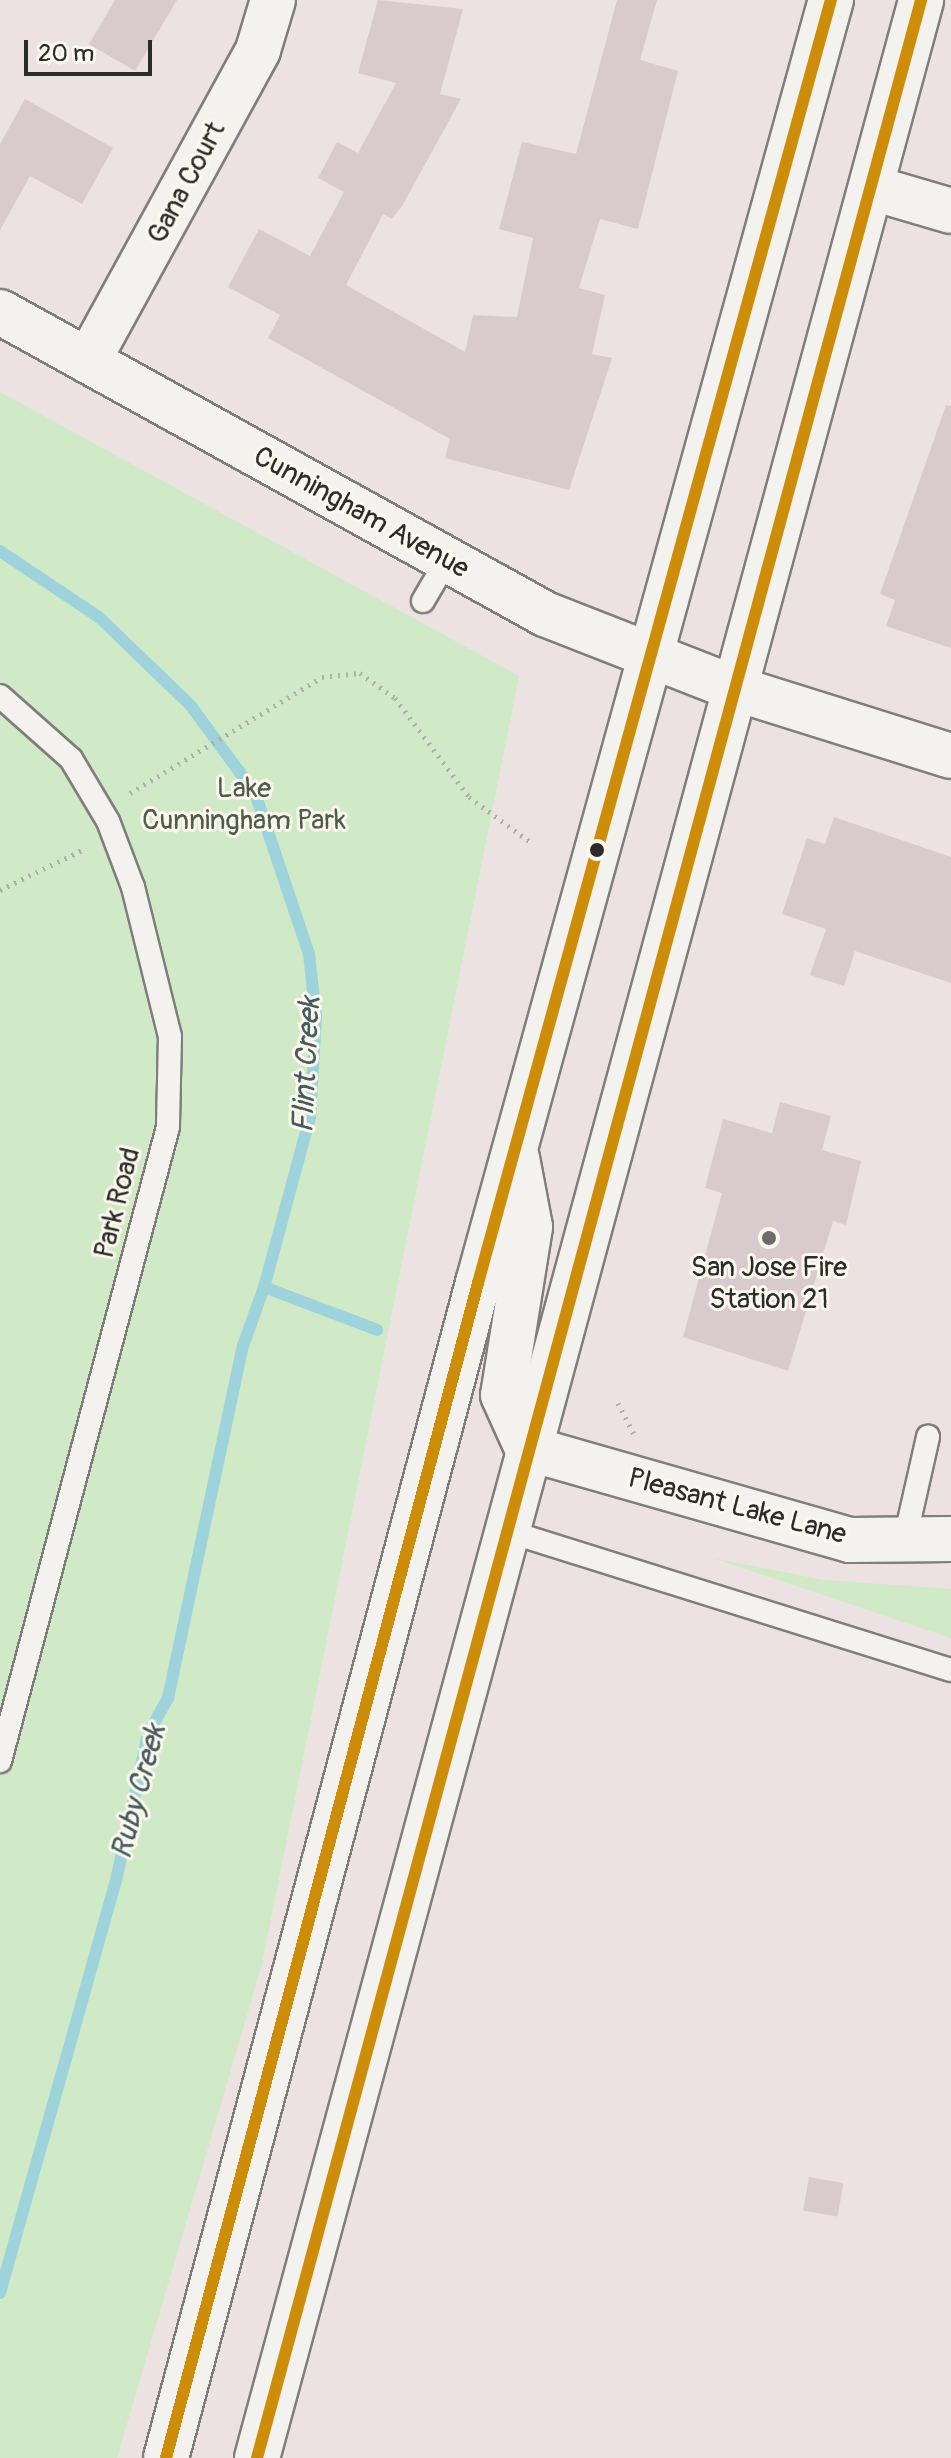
<!DOCTYPE html>
<style>
body{margin:0}
#map{position:relative;width:951px;height:2458px;overflow:hidden;background:#ece2e2;font-family:Pangolin,sans-serif}
div>[style]{position:absolute}
.green>*{inset:0;background:#d0e9c6}
.stream>*{height:12px;margin:-6px;padding:0 6px;transform-origin:6px;border-radius:6px;background:#9ed3dc}
.building>*{inset:0;background:#d9cace;transform-origin:0 0}
.path>*{height:5px;margin-top:-2.5px;transform-origin:0;background:repeating-linear-gradient(90deg,#b0adac 0 2px,transparent 0 8px)}
.roads{filter:drop-shadow(2px 0 #827d7d) drop-shadow(-2px 0 #827d7d) drop-shadow(0 2px #827d7d) drop-shadow(0 -2px #827d7d)}
.lane>*{height:22px;margin:-11px;padding:0 11px;transform-origin:11px;border-radius:11px;background:#f4f2ef}
.street>*{height:44px;margin:-22px;padding:0 22px;transform-origin:22px;border-radius:22px;background:#f4f2ef}
.secondary>*{height:44px;margin:-22px;padding:0 22px;transform-origin:22px;border-radius:22px;background:#f4f2ef}
.bus-1>*{height:12px;margin:-6px;padding:0 6px;transform-origin:6px;border-radius:6px;background:#ce8d09}
.dots>*{width:22px;height:22px;translate:-50% -50%;box-sizing:border-box;border:4px solid #fbf7ec;border-radius:50%}
span{translate:-50% -50%;white-space:nowrap;text-align:center;line-height:1.15;-webkit-text-stroke:6px #fbf7ec;paint-order:stroke}
.street-label{font-size:28px;color:#2b2b2b}
.park-label{font-size:28px;color:#4e5c4c}
.poi-label{font-size:28px;color:#2b2b2b}
.water-label{font-size:30px;color:#445c5f;font-style:italic}
.scale{position:absolute;left:24px;top:40px;width:128px;height:36px;box-sizing:border-box;border:4px solid #2b2b2b;border-top:0;padding-left:10px;font-size:24px;line-height:28px;white-space:nowrap;color:#2b2b2b;-webkit-text-stroke:6px #fbf7ec;paint-order:stroke}
</style>
<div id="map">
<div class="green">
<i style="clip-path:polygon(0 392px,519px 676px,262px 1964px,117px 2458px,0 2458px)"></i>
<i style="clip-path:polygon(713px 1558px,823px 1580px,951px 1589px,951px 1638px)"></i>
</div>
<div class="stream">
<i style="left:0;top:551px;width:120px;rotate:33.8deg"></i>
<i style="left:100px;top:618px;width:127px;rotate:44deg"></i>
<i style="left:191px;top:706px;width:108px;rotate:53.7deg"></i>
<i style="left:255px;top:793px;width:170px;rotate:71.5deg"></i>
<i style="left:309px;top:954px;width:63px;rotate:83.7deg"></i>
<i style="left:316px;top:1017px;width:100px;rotate:93.4deg"></i>
<i style="left:310px;top:1117px;width:176px;rotate:105.1deg"></i>
<i style="left:264px;top:1287px;width:121px;rotate:20.8deg"></i>
<i style="left:0;top:2293px;width:433px;rotate:-74.3deg"></i>
<i style="left:117px;top:1876px;width:145px;rotate:-77.7deg"></i>
<i style="left:148px;top:1734px;width:41px;rotate:-60.9deg"></i>
<i style="left:168px;top:1698px;width:360px;rotate:-78deg"></i>
<i style="left:243px;top:1346px;width:63px;rotate:-70.4deg"></i>
</div>
<div class="building">
<i style="clip-path:polygon(115px 0,177px 0,135px 71px,89px 44px)"></i>
<i style="clip-path:polygon(378px 0,463px 9px,440px 94px,461px 99px,402px 206px,392px 219px,383px 214px,346px 285px,465px 352px,473px 315px,517px 317px,533px 238px,499px 229px,522px 142px,576px 154px,617px 0,657px 0,640px 60px,678px 71px,638px 229px,600px 219px,579px 288px,605px 295px,592px 354px,612px 358px,569px 490px,445px 458px,450px 439px,268px 338px,280px 315px,228px 287px,259px 229px,310px 256px,344px 192px,318px 178px,337px 142px,358px 153px,396px 83px,358px 73px)"></i>
<i style="clip-path:polygon(25px 99px,113px 148px,82px 204px,30px 176px,0 230px,0 144px)"></i>
<i style="clip-path:polygon(946px 405px,951px 406px,951px 648px,886px 626px,895px 600px,880px 594px)"></i>
<i style="clip-path:polygon(834px 817px,951px 857px,951px 983px,855px 951px,844px 986px,810px 975px,826px 929px,782px 914px,807px 838px,825px 844px)"></i>
<i style="clip-path:polygon(780px 1102px,831px 1116px,822px 1150px,861px 1161px,846px 1225px,833px 1221px,788px 1371px,683px 1337px,722px 1193px,705px 1188px,723px 1119px,772px 1133px)"></i>
<i style="left:809px;top:2177px;width:35px;height:34px;rotate:10deg"></i>
</div>
<div class="path">
<i style="left:130px;top:793px;width:224px;rotate:-31.1deg"></i>
<i style="left:322px;top:677px;width:38px;rotate:-6deg"></i>
<i style="left:360px;top:673px;width:43px;rotate:35.5deg"></i>
<i style="left:395px;top:698px;width:124px;rotate:53.2deg"></i>
<i style="left:469px;top:797px;width:79px;rotate:36.3deg"></i>
<i style="left:0;top:890px;width:96px;rotate:-26deg"></i>
<i style="left:618px;top:1403px;width:35px;rotate:63deg"></i>
</div>
<div class="roads">
<div class="lane">
<i style="left:423px;top:601px;width:48px;rotate:-59.7deg"></i>
<i style="left:0;top:696px;width:95px;rotate:41.6deg"></i>
<i style="left:71px;top:759px;width:72px;rotate:59.2deg"></i>
<i style="left:108px;top:821px;width:71px;rotate:69.3deg"></i>
<i style="left:133px;top:887px;width:154px;rotate:76.1deg"></i>
<i style="left:170px;top:1036px;width:91px;rotate:91.3deg"></i>
<i style="left:168px;top:1127px;width:656px;rotate:104.84deg"></i>
<i style="left:504px;top:1530px;width:468px;rotate:17.4deg"></i>
<i style="left:905px;top:1539px;width:105px;rotate:-77.3deg"></i>
</div>
<div class="street">
<i style="left:873px;top:188px;width:81px;rotate:16.4deg"></i>
<i style="left:88px;top:361px;width:354px;rotate:-61.3deg"></i>
<i style="left:258px;top:50px;width:52px;rotate:-73.3deg"></i>
<i style="left:734px;top:688px;width:227px;rotate:17.4deg"></i>
<i style="left:527px;top:1448px;width:336px;rotate:15.9deg"></i>
<i style="left:850px;top:1540px;width:101px;rotate:-0.6deg"></i>
</div>
<div class="secondary">
<i style="left:0;top:312px;width:623px;rotate:28.99deg"></i>
<i style="left:545px;top:614px;width:203px;rotate:21.4deg"></i>
<i style="left:517px;top:1158px;width:70px;rotate:79.3deg"></i>
<i style="left:530px;top:1227px;width:170px;rotate:99.1deg"></i>
<i style="left:503px;top:1395px;width:58px;rotate:65.6deg"></i>
<i style="left:166px;top:2458px;width:1216px;rotate:-75.13deg"></i>
<i style="left:478px;top:1283px;width:1331px;rotate:-74.62deg"></i>
<i style="left:257px;top:2458px;width:2546px;rotate:-74.88deg"></i>
</div>
</div>
<div class="bus-1">
<i style="left:166px;top:2458px;width:1216px;rotate:-75.13deg"></i>
<i style="left:478px;top:1283px;width:1331px;rotate:-74.62deg"></i>
<i style="left:257px;top:2458px;width:2546px;rotate:-74.88deg"></i>
</div>
<div class="dots">
<i style="left:597px;top:850px;background:#2b2b2b"></i>
<i style="left:769px;top:1238px;background:#6f6b6b"></i>
</div>
<div class="street-label">
<span style="left:187px;top:183px;rotate:-62deg">Gana Court</span>
<span style="left:361px;top:513px;rotate:29deg">Cunningham Avenue</span>
<span style="left:118px;top:1203px;rotate:-76deg">Park Road</span>
<span style="left:737px;top:1507px;rotate:15deg">Pleasant Lake Lane</span>
</div>
<div class="park-label">
<span style="left:244px;top:805px">Lake<br>Cunningham Park</span>
</div>
<div class="poi-label">
<span style="left:769px;top:1284px">San Jose Fire<br>Station 21</span>
</div>
<div class="water-label">
<span style="left:307px;top:1065px;rotate:-87deg">Flint Creek</span>
<span style="left:139px;top:1792px;rotate:-75deg">Ruby Creek</span>
</div>
<div class="scale">20 m</div>
</div>
